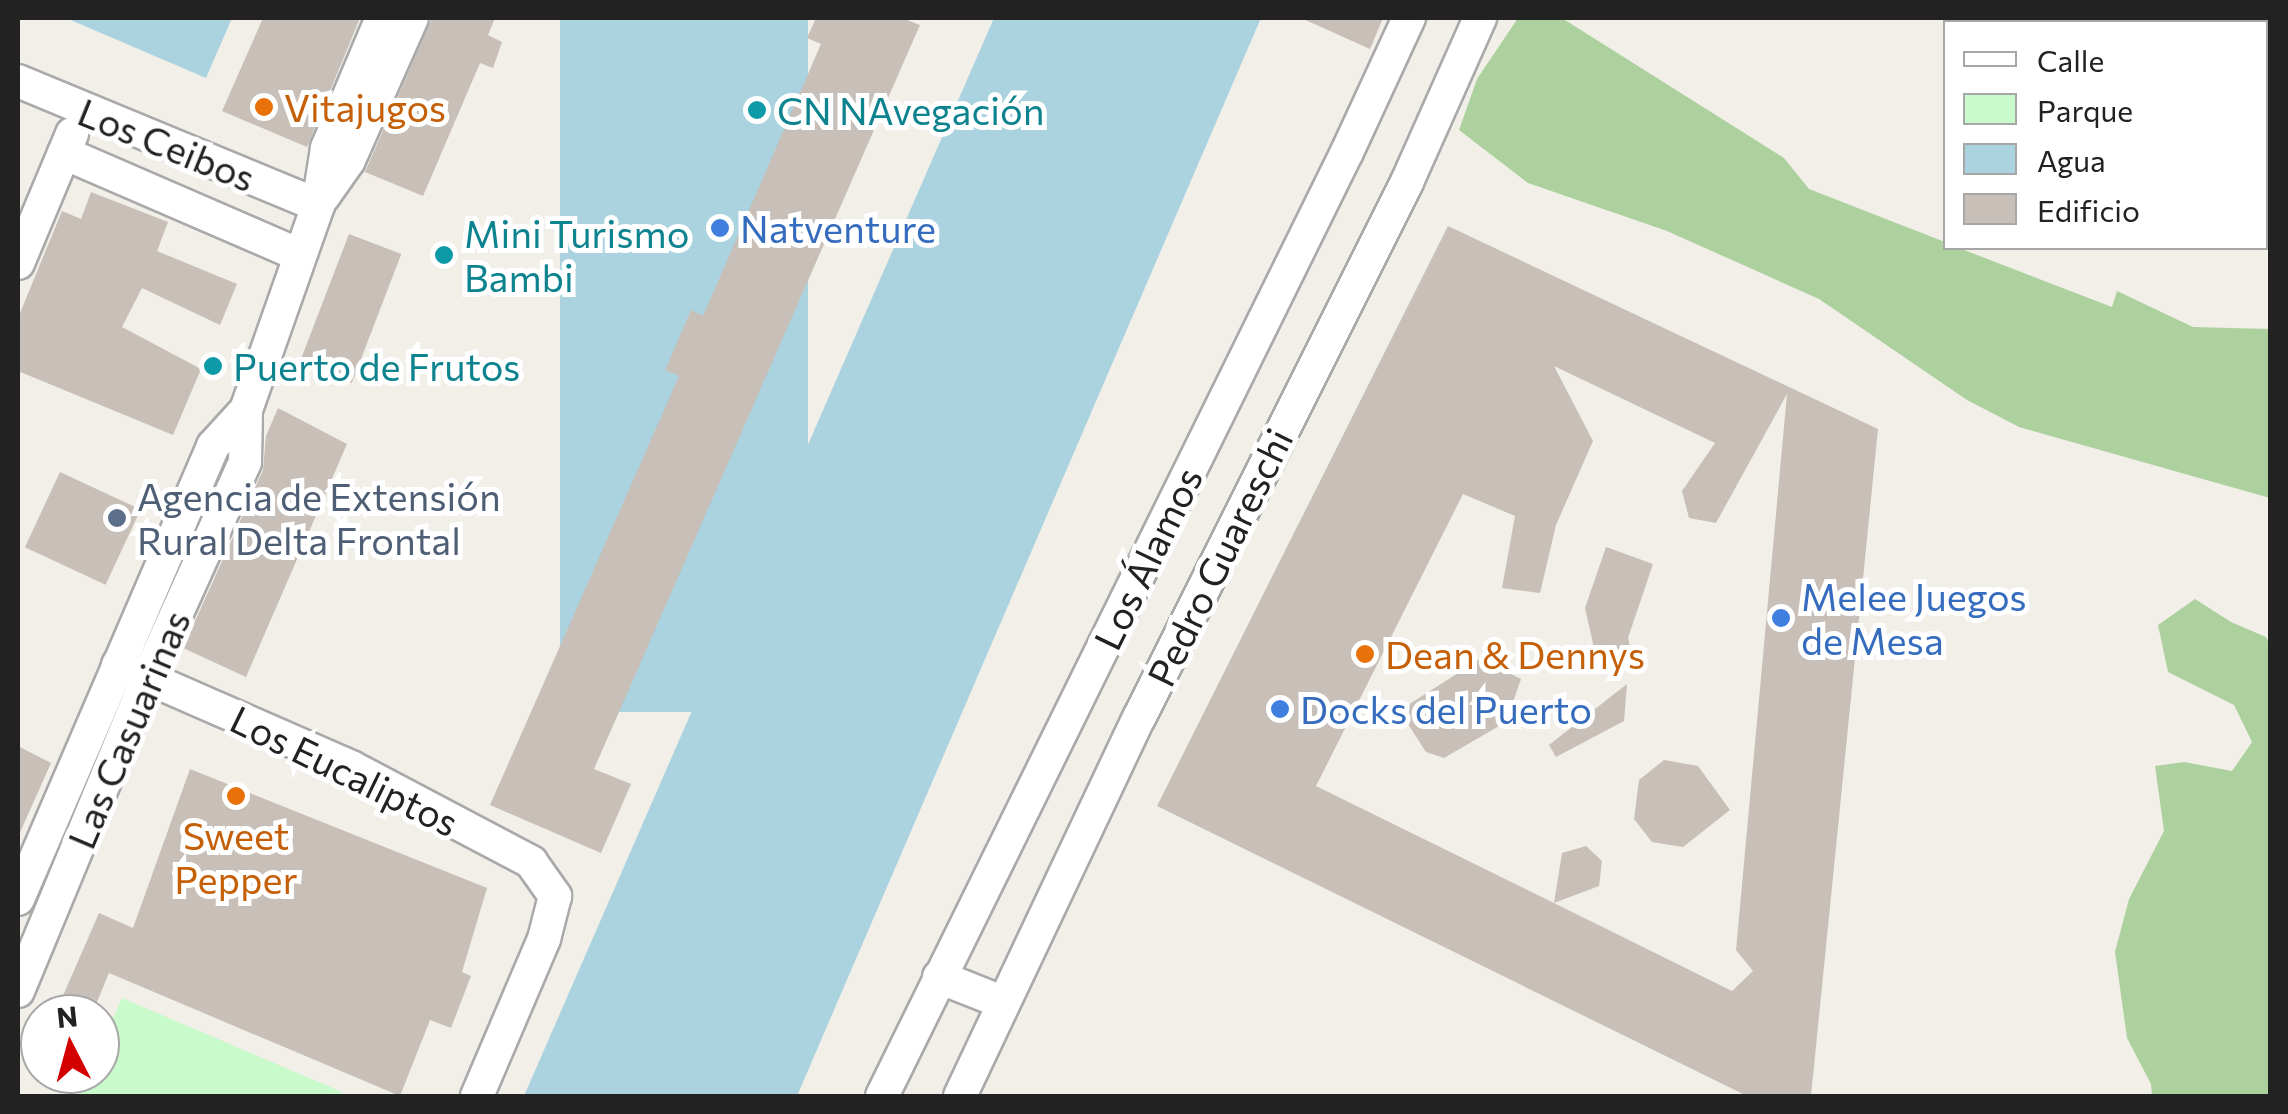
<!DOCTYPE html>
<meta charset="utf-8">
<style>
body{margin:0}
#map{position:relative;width:2288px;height:1114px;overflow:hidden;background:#f2efe9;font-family:Commissioner,sans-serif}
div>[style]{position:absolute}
.forest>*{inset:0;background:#add19e}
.park>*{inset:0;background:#c8facc}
.water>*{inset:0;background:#aad3df;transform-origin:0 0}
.building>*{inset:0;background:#c7bfb8;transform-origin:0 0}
.roads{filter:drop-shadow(2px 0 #a9a9a9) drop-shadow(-2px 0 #a9a9a9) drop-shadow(0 2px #a9a9a9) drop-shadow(0 -2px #a9a9a9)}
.street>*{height:32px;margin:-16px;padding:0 16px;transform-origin:16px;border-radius:16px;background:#fff}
.dots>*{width:28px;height:28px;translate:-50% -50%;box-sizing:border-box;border:5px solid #fff;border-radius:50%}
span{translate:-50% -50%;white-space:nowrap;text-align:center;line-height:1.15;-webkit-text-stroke:10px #fff;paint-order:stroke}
.food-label{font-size:38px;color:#c56008}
.left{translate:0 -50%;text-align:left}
.culture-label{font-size:38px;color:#0d838f}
.street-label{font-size:38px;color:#222}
.shop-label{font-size:38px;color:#366cbe}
.service-label{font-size:38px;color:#4e5e75}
.frame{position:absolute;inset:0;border:20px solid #222;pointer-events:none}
.legend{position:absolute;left:1943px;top:20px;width:325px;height:230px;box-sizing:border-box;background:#fff;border:2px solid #a7a7a7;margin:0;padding:12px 18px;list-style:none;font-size:30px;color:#222}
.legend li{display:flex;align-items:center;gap:20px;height:50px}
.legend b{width:50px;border:2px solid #a7a7a7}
.north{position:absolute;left:20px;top:994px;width:100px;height:100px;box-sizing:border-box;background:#fff;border:2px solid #a7a7a7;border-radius:50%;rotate:354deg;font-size:28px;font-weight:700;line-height:40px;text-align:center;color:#222}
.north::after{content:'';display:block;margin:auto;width:35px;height:45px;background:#d40000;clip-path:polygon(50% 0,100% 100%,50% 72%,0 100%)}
</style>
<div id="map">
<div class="forest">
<i style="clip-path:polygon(1518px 18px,1565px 20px,1784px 158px,1809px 189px,1945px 242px,1946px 248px,1959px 248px,2112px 307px,2117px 291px,2193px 327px,2270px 329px,2270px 498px,2019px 427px,1967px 400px,1819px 299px,1667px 231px,1528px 183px,1459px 130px,1477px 79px)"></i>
<i style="clip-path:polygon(2195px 599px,2231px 622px,2266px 637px,2270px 646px,2270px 1096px,2152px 1096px,2151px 1084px,2127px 1038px,2115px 952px,2129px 899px,2164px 831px,2155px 766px,2184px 762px,2232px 771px,2252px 742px,2234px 705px,2168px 672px,2158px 625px)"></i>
</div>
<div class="park">
<i style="clip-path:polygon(122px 998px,342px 1092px,340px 1096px,79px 1096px,89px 1074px,100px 1074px,100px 1048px)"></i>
</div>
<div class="water">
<i style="clip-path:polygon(66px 18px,232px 18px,206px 78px)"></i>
<i style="left:560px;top:18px;width:248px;height:694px"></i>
<i style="clip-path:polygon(994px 18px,1261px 18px,797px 1096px,524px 1096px)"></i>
</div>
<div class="building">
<i style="clip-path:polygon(263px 18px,360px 18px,307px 147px,222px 111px)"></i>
<i style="clip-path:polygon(432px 18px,495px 18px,488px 35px,502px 42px,493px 68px,480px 63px,423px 196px,365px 172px)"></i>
<i style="clip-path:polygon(816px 18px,902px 18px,920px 25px,594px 769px,631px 784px,601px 853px,490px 805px,679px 376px,665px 370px,691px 310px,703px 316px,821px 44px,807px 38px)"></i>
<i style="clip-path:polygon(1301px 18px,1383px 18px,1370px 49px)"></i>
<i style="clip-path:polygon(91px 192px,168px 222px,157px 251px,237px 284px,220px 325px,142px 288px,122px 327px,201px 369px,173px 435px,18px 371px,18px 318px,62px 211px,81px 219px)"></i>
<i style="clip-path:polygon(evenodd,1448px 226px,1878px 429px,1811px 1096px,1747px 1096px,1157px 806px,1448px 226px,1554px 366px,1715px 443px,1682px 491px,1689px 518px,1716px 523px,1787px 394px,1736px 950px,1753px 971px,1732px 991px,1554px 903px,1599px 886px,1602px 861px,1586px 846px,1562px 853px,1554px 903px,1316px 786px,1463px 494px,1515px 516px,1502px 588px,1540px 593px,1556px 525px,1593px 441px,1554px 366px)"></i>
<i style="left:349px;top:234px;width:56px;height:138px;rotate:21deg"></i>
<i style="clip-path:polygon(278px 408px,347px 444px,246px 677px,183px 648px,263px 470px,266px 436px)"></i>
<i style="left:60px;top:472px;width:89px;height:83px;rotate:25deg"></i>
<i style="clip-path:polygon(1606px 547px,1653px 564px,1628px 638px,1631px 650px,1596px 657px,1585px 608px)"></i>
<i style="clip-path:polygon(1480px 659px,1521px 679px,1506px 722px,1444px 758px,1426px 752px,1406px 721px,1408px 705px)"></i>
<i style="clip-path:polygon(1627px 684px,1624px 721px,1556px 757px,1549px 745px)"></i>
<i style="clip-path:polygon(18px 746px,51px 763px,18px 837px)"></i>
<i style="clip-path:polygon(1664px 760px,1698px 766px,1730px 810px,1683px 847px,1652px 842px,1634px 819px,1639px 780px)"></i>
<i style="clip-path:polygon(190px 769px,487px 888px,462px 972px,471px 976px,451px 1028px,430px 1020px,400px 1096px,109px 973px,92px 1014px,55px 1014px,99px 913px,133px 928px)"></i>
</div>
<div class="roads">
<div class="street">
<i style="left:18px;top:81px;width:325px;rotate:22.5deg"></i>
<i style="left:64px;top:153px;width:257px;rotate:23.4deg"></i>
<i style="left:323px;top:197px;width:45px;rotate:-54.9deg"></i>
<i style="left:349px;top:160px;width:155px;rotate:-66.1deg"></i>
<i style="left:18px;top:263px;width:140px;rotate:-67.3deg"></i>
<i style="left:118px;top:665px;width:254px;rotate:23.6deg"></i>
<i style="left:351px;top:767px;width:204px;rotate:27.8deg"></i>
<i style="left:531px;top:862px;width:42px;rotate:54.8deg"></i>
<i style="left:555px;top:896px;width:44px;rotate:104.3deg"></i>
<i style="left:544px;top:939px;width:171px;rotate:113.1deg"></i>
<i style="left:18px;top:899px;width:493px;rotate:-66.7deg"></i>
<i style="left:213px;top:446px;width:49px;rotate:-47.5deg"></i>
<i style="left:939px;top:977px;width:68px;rotate:21.6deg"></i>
<i style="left:18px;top:991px;width:340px;rotate:-67.5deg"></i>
<i style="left:148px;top:677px;width:236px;rotate:-65.7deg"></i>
<i style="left:245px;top:462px;width:52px;rotate:-88.9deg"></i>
<i style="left:246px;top:410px;width:217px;rotate:-70.6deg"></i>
<i style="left:318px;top:205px;width:58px;rotate:-81deg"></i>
<i style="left:327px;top:148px;width:141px;rotate:-67.1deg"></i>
<i style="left:882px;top:1096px;width:1052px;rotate:-63.78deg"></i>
<i style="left:1347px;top:152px;width:148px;rotate:-65.2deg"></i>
<i style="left:960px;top:1096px;width:420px;rotate:-64.7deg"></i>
<i style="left:1140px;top:716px;width:597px;rotate:-63.43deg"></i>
<i style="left:1407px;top:182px;width:180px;rotate:-66deg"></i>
</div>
</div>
<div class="dots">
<i style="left:264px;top:107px;background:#e8710a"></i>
<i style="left:757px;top:110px;background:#0f9aa8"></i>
<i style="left:720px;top:228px;background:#3f7fe0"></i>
<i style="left:444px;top:255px;background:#0f9aa8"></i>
<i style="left:213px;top:366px;background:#0f9aa8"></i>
<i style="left:117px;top:518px;background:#5c6f8a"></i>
<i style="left:1781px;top:618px;background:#3f7fe0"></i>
<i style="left:1365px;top:654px;background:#e8710a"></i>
<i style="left:1280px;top:709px;background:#3f7fe0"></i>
<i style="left:236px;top:796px;background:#e8710a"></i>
</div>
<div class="food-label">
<span class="left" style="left:284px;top:107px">Vitajugos</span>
<span class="left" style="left:1385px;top:654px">Dean &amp; Dennys</span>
<span style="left:236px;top:857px">Sweet<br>Pepper</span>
</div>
<div class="culture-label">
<span class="left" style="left:777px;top:110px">CN NAvegación</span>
<span class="left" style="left:464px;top:255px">Mini Turismo<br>Bambi</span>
<span class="left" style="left:233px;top:366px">Puerto de Frutos</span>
</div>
<div class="street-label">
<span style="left:167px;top:144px;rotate:22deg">Los Ceibos</span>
<span style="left:1219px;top:557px;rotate:-64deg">Pedro Guareschi</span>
<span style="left:1147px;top:558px;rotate:-64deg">Los Álamos</span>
<span style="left:128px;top:729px;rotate:-67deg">Las Casuarinas</span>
<span style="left:345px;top:770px;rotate:26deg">Los Eucaliptos</span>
</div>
<div class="shop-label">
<span class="left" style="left:740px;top:228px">Natventure</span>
<span class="left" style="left:1801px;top:618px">Melee Juegos<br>de Mesa</span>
<span class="left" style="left:1300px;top:709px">Docks del Puerto</span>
</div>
<div class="service-label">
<span class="left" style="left:137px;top:518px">Agencia de Extensión<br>Rural Delta Frontal</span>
</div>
<div class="frame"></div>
<ul class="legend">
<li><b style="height:12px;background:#fff"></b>Calle</li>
<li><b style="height:28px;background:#c8facc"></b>Parque</li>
<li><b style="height:28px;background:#aad3df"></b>Agua</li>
<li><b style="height:28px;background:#c7bfb8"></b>Edificio</li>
</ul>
<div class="north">N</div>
</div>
